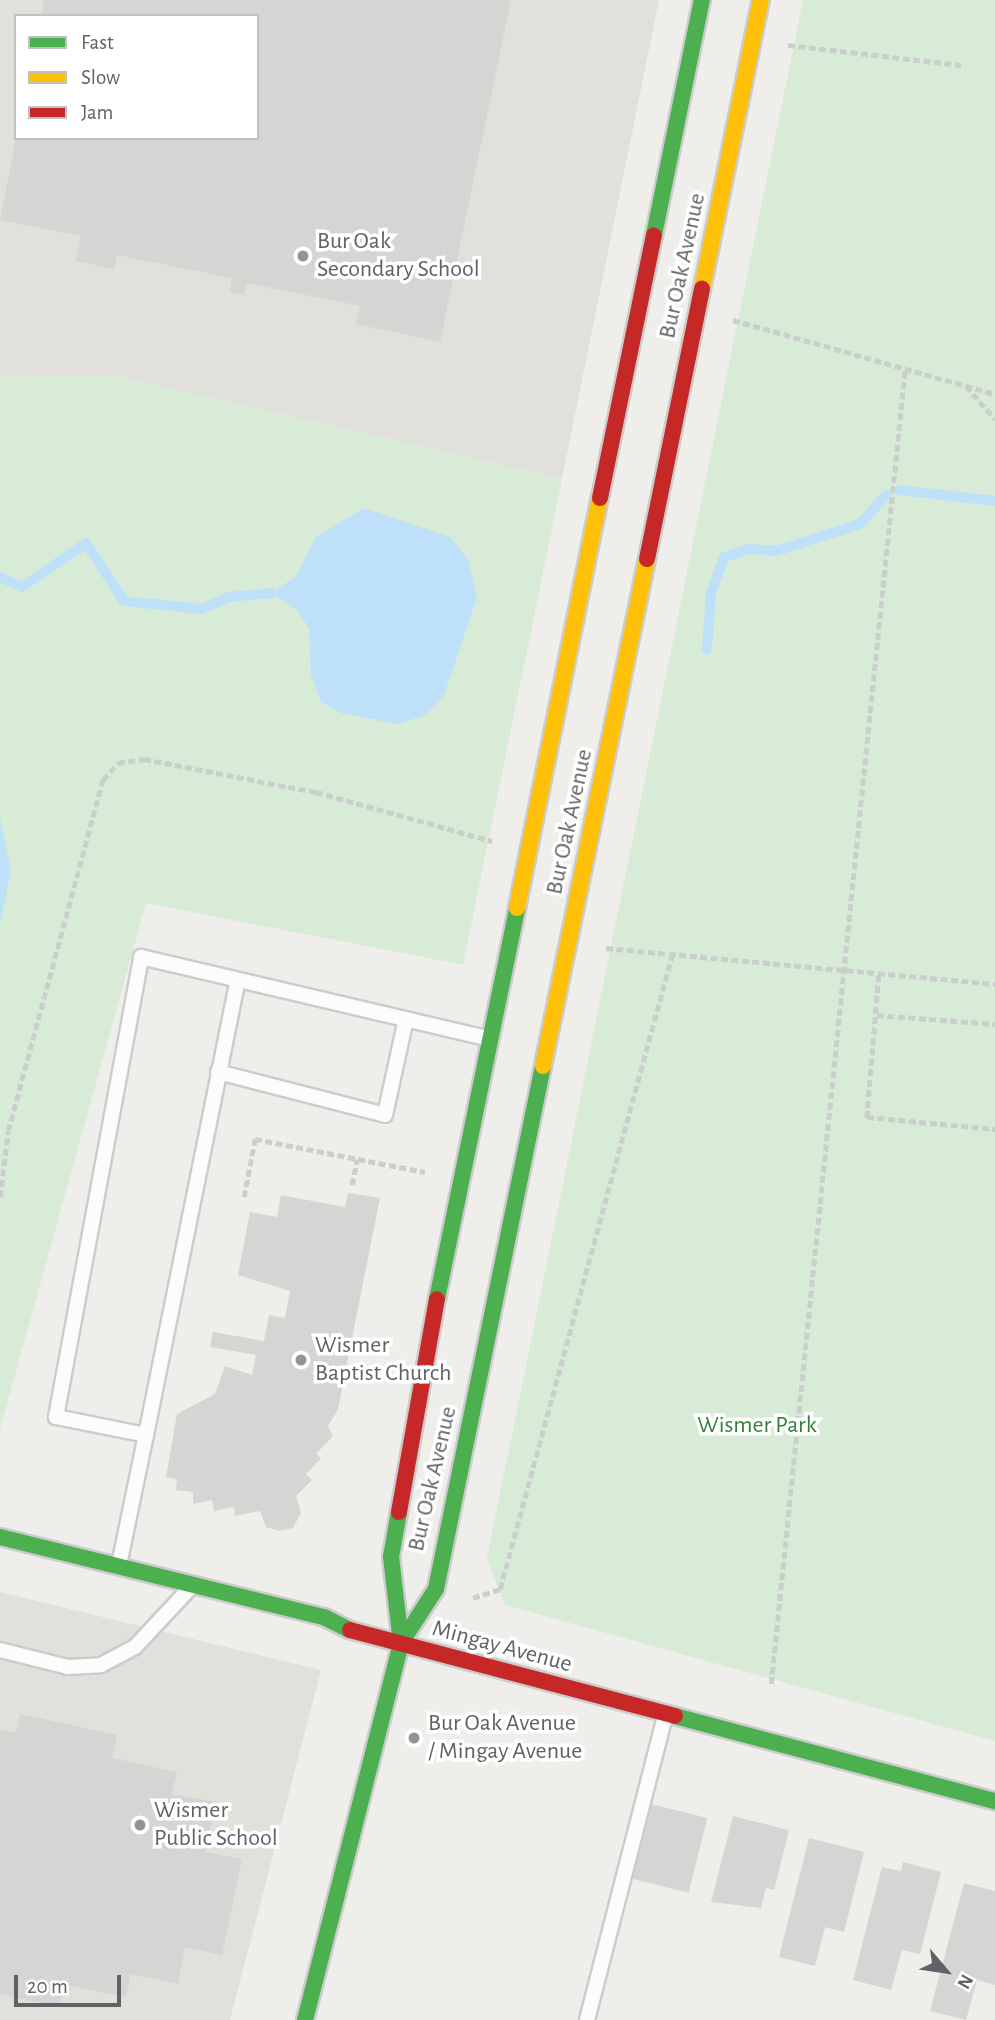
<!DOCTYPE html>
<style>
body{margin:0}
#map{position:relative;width:995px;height:2020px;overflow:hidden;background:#efeeea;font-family:"Alegreya Sans",sans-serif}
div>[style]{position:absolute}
.education>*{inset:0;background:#e2e0da}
.green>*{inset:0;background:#d8ebd6}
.water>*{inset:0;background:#bfe0f9}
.stream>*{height:10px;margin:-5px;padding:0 5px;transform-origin:5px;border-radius:5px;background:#bfe0f9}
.building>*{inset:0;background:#d6d5d3;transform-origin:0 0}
.path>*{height:4.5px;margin-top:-2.25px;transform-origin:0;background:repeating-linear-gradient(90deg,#cacfcc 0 7px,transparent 0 10.5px)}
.roads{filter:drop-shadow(2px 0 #cbcccc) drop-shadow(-2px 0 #cbcccc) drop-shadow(0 2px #cbcccc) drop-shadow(0 -2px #cbcccc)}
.lane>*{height:14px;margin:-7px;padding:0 7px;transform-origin:7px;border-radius:7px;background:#fdfcfc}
.fast>*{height:16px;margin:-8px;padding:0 8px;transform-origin:8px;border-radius:8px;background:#4caf50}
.slow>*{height:16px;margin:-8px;padding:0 8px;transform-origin:8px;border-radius:8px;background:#ffc107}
.jam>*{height:16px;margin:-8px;padding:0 8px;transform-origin:8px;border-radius:8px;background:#c62828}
.dots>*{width:19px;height:19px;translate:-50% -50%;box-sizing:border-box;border:4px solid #fff;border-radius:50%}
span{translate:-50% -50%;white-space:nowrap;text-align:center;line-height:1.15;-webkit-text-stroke:7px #fff;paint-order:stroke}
.poi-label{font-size:24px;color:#5f6368}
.left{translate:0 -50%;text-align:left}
.street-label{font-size:24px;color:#5f6368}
.park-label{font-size:24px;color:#348238}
.legend{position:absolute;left:14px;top:14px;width:245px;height:126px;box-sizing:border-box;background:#fff;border:2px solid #bfc1c3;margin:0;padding:9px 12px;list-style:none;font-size:21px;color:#5f6368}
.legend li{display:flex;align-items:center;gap:14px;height:35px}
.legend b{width:35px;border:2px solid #bfc1c3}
.north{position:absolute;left:911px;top:1936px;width:70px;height:70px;-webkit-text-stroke:5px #fff;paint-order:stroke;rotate:119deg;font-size:19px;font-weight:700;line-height:28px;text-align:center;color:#5f6368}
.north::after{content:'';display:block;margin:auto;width:24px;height:32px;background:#5f6368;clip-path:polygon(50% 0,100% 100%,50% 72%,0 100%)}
.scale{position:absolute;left:14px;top:1975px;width:107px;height:32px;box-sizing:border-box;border:4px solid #5f6368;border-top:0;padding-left:9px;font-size:21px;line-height:24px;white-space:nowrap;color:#5f6368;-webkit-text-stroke:5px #fff;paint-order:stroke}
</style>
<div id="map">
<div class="education">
<i style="clip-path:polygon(evenodd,0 0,659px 0,562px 479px,111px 375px,0 377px,0 0,16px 16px,257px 16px,257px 138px,16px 138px,16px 16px)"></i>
<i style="clip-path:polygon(0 1592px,321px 1670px,230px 2020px,0 2020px)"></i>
</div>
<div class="green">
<i style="clip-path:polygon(803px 0,995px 0,995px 1741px,505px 1605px,487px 1558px)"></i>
<i style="clip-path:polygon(111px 375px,562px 479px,463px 965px,146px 903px,0 1429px,0 377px)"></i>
</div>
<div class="water">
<i style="clip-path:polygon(364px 508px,450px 537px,468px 559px,477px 597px,444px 695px,424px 716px,397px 724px,341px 713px,321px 702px,311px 675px,309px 628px,297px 610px,272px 593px,296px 576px,316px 537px)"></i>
<i style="clip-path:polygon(0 818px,11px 871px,0 925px)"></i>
</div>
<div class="stream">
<i style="left:900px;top:490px;width:96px;rotate:6.6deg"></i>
<i style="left:0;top:577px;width:24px;rotate:24deg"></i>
<i style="left:22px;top:587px;width:78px;rotate:-34.5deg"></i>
<i style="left:86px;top:543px;width:69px;rotate:56.8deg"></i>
<i style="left:124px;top:601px;width:77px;rotate:5.9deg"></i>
<i style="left:201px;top:609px;width:30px;rotate:-23deg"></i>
<i style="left:229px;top:597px;width:43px;rotate:-5.3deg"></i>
<i style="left:707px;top:650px;width:57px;rotate:-86deg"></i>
<i style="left:711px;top:593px;width:38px;rotate:-70deg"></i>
<i style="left:724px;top:557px;width:27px;rotate:-17deg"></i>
<i style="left:750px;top:549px;width:26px;rotate:4deg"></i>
<i style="left:776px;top:551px;width:88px;rotate:-17.8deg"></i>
<i style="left:860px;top:524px;width:39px;rotate:-48deg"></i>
</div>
<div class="building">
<i style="clip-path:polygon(44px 0,511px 0,440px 342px,356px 324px,360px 306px,247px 283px,244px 295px,229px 292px,232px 278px,117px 255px,114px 269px,76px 261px,81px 236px,0 220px,16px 138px,257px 138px,257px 16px,41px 16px)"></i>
<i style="clip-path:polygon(348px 1193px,380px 1198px,338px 1409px,328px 1426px,333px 1436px,316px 1454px,321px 1458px,306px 1474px,312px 1480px,296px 1496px,301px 1513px,293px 1528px,279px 1531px,266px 1527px,260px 1511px,235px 1516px,234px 1507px,214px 1511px,212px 1500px,193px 1504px,193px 1492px,176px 1490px,177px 1479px,166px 1477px,177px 1414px,215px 1394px,225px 1366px,252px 1375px,256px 1355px,210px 1347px,213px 1332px,264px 1341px,269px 1315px,285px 1318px,290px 1291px,238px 1275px,250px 1212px,277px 1217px,281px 1195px,345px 1207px)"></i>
<i style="clip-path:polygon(20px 1714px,117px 1735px,112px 1758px,177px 1772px,172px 1794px,216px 1802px,205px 1852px,242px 1859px,222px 1955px,185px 1947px,178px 1984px,131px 1974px,126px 1997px,65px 1985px,60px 2007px,0 1994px,0 1730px,16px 1733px)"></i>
<i style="left:651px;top:1804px;width:58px;height:77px;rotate:14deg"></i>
<i style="clip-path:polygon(733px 1816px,789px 1830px,774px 1890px,766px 1888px,761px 1908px,711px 1902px)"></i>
<i style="clip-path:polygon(809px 1838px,864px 1852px,844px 1932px,825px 1927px,815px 1966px,779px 1957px)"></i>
<i style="clip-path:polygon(903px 1862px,941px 1872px,920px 1954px,902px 1950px,891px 1990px,853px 1980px,882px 1867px,901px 1871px)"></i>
<i style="clip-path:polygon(964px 1883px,995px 1891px,995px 1985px,977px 1980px,966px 2020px,930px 2011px)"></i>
</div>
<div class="path">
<i style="left:788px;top:45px;width:174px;rotate:6.6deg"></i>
<i style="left:733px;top:320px;width:272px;rotate:15.8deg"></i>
<i style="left:966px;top:386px;width:44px;rotate:48.7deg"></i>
<i style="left:606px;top:948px;width:391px;rotate:5.3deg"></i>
<i style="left:879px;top:975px;width:143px;rotate:94.8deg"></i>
<i style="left:867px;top:1117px;width:129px;rotate:5.4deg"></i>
<i style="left:877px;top:1015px;width:118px;rotate:4.4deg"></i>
<i style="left:352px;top:1185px;width:26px;rotate:-79deg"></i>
<i style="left:0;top:1197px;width:66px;rotate:-83.1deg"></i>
<i style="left:8px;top:1131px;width:364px;rotate:-74.9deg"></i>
<i style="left:103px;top:780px;width:23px;rotate:-49deg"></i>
<i style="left:118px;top:763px;width:26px;rotate:-9deg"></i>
<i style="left:144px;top:759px;width:175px;rotate:10.9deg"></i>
<i style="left:316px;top:792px;width:183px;rotate:15.6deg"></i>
<i style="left:244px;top:1197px;width:59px;rotate:-79.3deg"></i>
<i style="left:255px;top:1139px;width:173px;rotate:11deg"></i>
<i style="left:473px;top:1598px;width:28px;rotate:-18deg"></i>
<i style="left:500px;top:1589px;width:657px;rotate:-74.82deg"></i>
<i style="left:771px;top:1684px;width:1322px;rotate:-84.18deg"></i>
</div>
<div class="roads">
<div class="lane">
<i style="left:218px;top:1072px;width:172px;rotate:14.4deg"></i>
<i style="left:385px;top:1115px;width:98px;rotate:-77.7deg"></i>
<i style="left:146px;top:1435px;width:462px;rotate:-78.6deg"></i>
<i style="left:119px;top:1565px;width:133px;rotate:-78.3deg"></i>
<i style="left:146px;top:1435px;width:92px;rotate:-168.7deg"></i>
<i style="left:56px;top:1417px;width:468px;rotate:-79.5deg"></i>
<i style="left:141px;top:957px;width:359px;rotate:13.2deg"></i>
<i style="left:0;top:1650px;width:70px;rotate:14deg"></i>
<i style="left:68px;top:1667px;width:33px;rotate:-3deg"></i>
<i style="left:101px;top:1665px;width:38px;rotate:-28deg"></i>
<i style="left:135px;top:1647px;width:81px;rotate:-47deg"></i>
<i style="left:587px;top:2020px;width:314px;rotate:-75.6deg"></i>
</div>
<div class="fast">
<i style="left:654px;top:235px;width:240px;rotate:-78.5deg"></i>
<i style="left:437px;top:1299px;width:399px;rotate:-78.4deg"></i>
<i style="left:0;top:1537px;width:334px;rotate:13.9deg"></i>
<i style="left:324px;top:1617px;width:29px;rotate:27deg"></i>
<i style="left:401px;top:1643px;width:64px;rotate:-57.1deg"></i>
<i style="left:436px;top:1589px;width:534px;rotate:-78.44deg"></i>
<i style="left:675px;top:1716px;width:331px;rotate:14.9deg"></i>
<i style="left:305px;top:2020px;width:389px;rotate:-75.7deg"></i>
<i style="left:401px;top:1643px;width:87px;rotate:-96.6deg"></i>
<i style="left:391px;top:1557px;width:46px;rotate:-79.9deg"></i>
</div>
<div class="slow">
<i style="left:702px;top:289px;width:295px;rotate:-78.5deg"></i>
<i style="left:517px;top:908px;width:418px;rotate:-78.6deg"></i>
<i style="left:543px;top:1066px;width:518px;rotate:-78.41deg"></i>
</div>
<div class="jam">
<i style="left:600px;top:498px;width:268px;rotate:-78.4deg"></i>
<i style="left:647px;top:559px;width:276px;rotate:-78.5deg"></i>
<i style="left:399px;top:1512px;width:216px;rotate:-79.9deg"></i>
<i style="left:350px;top:1630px;width:336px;rotate:14.8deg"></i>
</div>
</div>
<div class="dots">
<i style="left:303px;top:256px;background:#919496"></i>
<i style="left:301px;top:1360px;background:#919496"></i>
<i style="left:414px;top:1738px;background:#919496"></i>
<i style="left:140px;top:1825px;background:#919496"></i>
</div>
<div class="poi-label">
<span class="left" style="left:317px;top:256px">Bur Oak<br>Secondary School</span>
<span class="left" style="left:315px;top:1360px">Wismer<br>Baptist Church</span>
<span class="left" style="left:428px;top:1738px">Bur Oak Avenue<br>/ Mingay Avenue</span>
<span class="left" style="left:154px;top:1825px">Wismer<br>Public School</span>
</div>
<div class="street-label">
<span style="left:683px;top:266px;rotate:-78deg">Bur Oak Avenue</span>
<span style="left:570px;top:822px;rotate:-78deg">Bur Oak Avenue</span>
<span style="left:433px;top:1479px;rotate:-77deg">Bur Oak Avenue</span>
<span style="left:502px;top:1647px;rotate:15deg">Mingay Avenue</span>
</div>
<div class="park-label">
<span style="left:757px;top:1426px">Wismer Park</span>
</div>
<ul class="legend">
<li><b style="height:9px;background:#4caf50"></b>Fast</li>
<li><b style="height:9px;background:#ffc107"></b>Slow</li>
<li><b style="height:9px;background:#c62828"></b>Jam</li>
</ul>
<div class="north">N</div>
<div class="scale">20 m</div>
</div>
